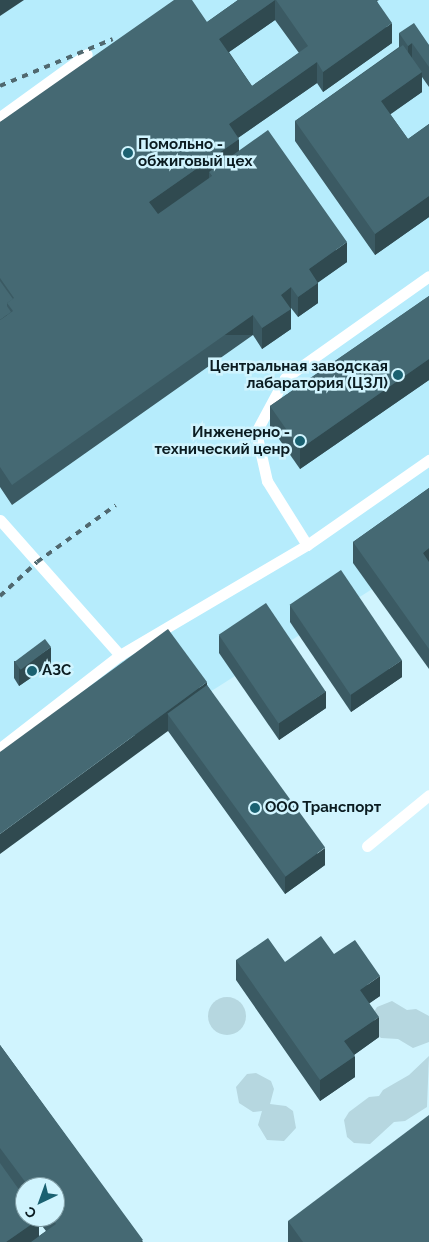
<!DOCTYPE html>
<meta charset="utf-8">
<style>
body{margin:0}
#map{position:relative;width:429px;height:1242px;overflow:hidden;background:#d0f4fe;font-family:Raleway,sans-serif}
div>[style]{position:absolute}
.built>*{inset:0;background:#b6ecfc}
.green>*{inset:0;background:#b6d7e0}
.round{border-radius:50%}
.lane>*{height:11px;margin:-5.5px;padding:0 5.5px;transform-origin:5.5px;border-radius:5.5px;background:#fff}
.rail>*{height:4px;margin-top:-2px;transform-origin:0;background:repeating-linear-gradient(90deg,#50686f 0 6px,transparent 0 12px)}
.wall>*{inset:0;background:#3b5a63}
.shaded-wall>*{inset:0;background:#304a50;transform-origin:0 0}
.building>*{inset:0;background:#456973;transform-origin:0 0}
.dots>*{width:14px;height:14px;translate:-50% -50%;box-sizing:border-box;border:2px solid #d0f4fe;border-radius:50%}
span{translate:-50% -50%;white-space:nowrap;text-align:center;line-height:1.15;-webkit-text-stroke:5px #d0f4fe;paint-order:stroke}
.poi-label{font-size:15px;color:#0b1c21;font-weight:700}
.left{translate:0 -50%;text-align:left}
.right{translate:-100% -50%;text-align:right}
.north{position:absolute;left:15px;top:1177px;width:50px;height:50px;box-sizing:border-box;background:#d0f4fe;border:1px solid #819ea6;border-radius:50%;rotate:222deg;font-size:14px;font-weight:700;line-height:20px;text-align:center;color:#0b1c21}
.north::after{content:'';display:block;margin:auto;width:18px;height:22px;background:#1a6171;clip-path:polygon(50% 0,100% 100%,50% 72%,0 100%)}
</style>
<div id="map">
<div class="built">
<i style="clip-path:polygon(0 0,429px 0,429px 553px,213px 690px,0 815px)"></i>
</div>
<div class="green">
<i class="round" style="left:208px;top:997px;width:38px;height:38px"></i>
<i style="clip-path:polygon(392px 1001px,407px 1010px,416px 1009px,429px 1016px,429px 1042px,413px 1048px,398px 1039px,381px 1038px,375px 1032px,372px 1015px,377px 1007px)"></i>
<i style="clip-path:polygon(429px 1056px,427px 1107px,405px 1121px,394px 1122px,370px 1144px,354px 1143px,347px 1137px,344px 1120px,349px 1112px,369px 1097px,379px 1096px,383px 1090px,409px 1075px)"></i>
<i style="clip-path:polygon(256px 1073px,271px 1081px,274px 1089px,270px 1104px,286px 1106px,293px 1111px,296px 1128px,284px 1141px,267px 1140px,258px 1125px,262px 1111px,253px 1112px,239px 1103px,236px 1087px,247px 1074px)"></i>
</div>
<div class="lane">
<i style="left:0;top:117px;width:107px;rotate:-35.9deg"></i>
<i style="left:0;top:520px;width:181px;rotate:48.4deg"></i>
<i style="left:307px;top:545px;width:75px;rotate:-122deg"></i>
<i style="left:267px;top:481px;width:50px;rotate:-102.7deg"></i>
<i style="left:256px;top:432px;width:61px;rotate:-61.8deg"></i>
<i style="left:285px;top:378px;width:176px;rotate:-35.3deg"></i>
<i style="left:0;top:748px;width:152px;rotate:-37.8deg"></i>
<i style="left:120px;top:655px;width:217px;rotate:-30.5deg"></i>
<i style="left:307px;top:545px;width:149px;rotate:-34.9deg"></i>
<i style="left:367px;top:846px;width:80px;rotate:-39.4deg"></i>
</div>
<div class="rail">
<i style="left:0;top:86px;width:122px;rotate:-22.6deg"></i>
<i style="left:0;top:596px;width:50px;rotate:-42.6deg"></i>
<i style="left:37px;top:562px;width:97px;rotate:-35.8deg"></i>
</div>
<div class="wall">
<i style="clip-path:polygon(evenodd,238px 0,379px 0,377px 1px,392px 43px,323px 92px,317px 83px,238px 138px,239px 151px,347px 262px,318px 282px,318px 303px,298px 317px,291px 308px,291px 329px,262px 349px,253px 335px,12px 505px,0 487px,0 122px,207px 22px,238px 0,275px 20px,299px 53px,252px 86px,229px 52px,275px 20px)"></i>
<i style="clip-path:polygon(399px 33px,429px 45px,429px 87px,422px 77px,422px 92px,390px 114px,408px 139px,429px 124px,429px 217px,375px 255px,295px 141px,295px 121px,399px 47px)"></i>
<i style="clip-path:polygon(429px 296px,429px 380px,300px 469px,270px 426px,270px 406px)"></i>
<i style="clip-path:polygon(429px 488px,429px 669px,353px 563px,353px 542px)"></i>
<i style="clip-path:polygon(290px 605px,402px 677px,351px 712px,290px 622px)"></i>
<i style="clip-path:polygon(219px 635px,326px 708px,279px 740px,219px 653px)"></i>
<i style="clip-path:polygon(14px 661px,51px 664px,19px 686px,14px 678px)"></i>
<i style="clip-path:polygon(207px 685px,325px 865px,285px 894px,168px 731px,0 752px)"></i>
<i style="clip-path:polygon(334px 954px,380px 996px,369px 1003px,379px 1037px,354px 1055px,355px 1077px,320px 1101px,236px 980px,236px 960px,285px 962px)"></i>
<i style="clip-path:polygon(evenodd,0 1045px,143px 1242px,0 1242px,0 1045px,25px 1187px,55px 1187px,55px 1217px,25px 1217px,25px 1187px,0 1045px,39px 1222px,46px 1231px,39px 1236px,39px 1222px)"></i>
<i style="clip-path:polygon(288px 1221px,429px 1242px,288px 1242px)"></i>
</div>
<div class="shaded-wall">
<i style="clip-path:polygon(0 0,24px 0,0 16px)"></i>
<i style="clip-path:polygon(275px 0,275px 20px,219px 59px,219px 39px)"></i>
<i style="clip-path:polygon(392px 23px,392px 43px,323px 92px,323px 72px)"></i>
<i style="clip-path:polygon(412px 43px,412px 64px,408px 66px,408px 46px)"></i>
<i style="clip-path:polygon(317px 62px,317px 83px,229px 144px,229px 124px)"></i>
<i style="clip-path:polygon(422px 72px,422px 92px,381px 121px,381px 101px)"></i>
<i style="clip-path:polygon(239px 139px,239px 159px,212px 176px,209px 172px,209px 180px,149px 222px,149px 202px)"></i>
<i style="clip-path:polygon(429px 196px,429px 217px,375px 255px,375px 234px)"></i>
<i style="clip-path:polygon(347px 242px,347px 262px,309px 289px,309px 269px)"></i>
<i style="clip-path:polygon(318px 283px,318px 303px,298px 317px,298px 297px)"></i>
<i style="clip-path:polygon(291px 287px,291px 308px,281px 315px,281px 295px)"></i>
<i style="clip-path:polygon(291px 309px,291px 329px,262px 349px,262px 328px)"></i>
<i style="left:253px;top:315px;width:20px;height:295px;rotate:90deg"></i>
<i style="clip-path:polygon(429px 359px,429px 380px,300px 469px,300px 449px)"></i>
<i style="clip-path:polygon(429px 548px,429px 569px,423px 553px)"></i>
<i style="clip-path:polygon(51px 647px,51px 664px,19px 686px,19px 669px)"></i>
<i style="clip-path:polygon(402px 660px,402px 677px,351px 712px,351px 694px)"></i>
<i style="clip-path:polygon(207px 682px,207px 702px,168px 714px,168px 731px,0 854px,0 834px)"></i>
<i style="clip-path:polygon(326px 691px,326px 708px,279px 740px,279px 723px)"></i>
<i style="clip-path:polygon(325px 848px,325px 865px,285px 894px,285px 877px)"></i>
<i style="clip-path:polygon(380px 976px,380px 996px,360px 1010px,360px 990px)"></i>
<i style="clip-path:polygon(379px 1017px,379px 1037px,344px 1062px,344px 1041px)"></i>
<i style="clip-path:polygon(355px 1056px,355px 1077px,320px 1101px,320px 1080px)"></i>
<i style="clip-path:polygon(39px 1219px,39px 1239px,35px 1242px,6px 1242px)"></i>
</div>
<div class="building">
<i style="clip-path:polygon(174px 0,192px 0,207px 22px,238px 0,275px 0,219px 39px,252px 86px,308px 46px,276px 0,376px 0,392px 23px,323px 72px,317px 62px,229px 124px,239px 139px,149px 202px,158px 214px,212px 176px,209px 172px,268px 130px,347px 242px,309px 269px,318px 283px,298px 297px,291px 287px,281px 295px,291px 309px,262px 328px,253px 315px,12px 485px,0 467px,0 320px,13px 311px,7px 303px,14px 298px,0 278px,0 122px)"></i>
<i style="clip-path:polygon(414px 23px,429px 45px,429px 67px,412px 43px,408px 46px,399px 33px)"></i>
<i style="clip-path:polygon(403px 45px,422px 72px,381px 101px,408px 139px,429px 124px,429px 196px,375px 234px,295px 121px)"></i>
<i style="clip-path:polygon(0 281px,13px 299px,7px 303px,7px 306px,11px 312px,0 320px)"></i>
<i style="clip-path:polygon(429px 296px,429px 359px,300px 449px,270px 406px)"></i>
<i style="clip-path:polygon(429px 488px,429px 548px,423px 553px,429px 562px,429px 649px,353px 542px)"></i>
<i style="left:341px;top:570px;width:109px;height:62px;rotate:56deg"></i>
<i style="left:266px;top:603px;width:107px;height:57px;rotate:56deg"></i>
<i style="clip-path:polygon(168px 629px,207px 682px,0 834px,0 752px)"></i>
<i style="left:45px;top:639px;width:10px;height:38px;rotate:53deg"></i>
<i style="left:207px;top:685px;width:201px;height:49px;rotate:54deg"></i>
<i style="clip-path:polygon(321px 936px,334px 954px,355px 940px,380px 976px,360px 990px,379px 1017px,344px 1041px,355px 1056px,320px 1080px,236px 960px,268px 938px,285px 962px)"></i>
<i style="clip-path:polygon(0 1045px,143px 1240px,140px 1242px,31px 1242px,56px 1224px,51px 1217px,55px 1217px,55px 1187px,29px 1187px,0 1148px)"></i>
<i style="clip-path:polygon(429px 1115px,429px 1242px,303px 1242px,288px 1221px)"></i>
<i style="clip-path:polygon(0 1163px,25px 1198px,25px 1217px,38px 1217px,39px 1219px,6px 1242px,0 1242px)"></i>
</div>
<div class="dots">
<i style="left:128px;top:153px;background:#1a6171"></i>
<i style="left:398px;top:375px;background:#1a6171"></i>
<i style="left:300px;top:441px;background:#1a6171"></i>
<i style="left:32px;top:671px;background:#1a6171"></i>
<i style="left:255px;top:808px;background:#1a6171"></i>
</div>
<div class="poi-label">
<span class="left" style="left:138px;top:153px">Помольно -<br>обжиговый цех</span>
<span class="right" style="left:388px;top:375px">Центральная заводская<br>лабаратория (ЦЗЛ)</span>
<span class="right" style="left:290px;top:441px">Инженерно -<br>технический ценр</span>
<span class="left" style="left:42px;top:671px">АЗС</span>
<span class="left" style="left:265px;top:808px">ООО Транспорт</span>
</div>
<div class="north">С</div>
</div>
